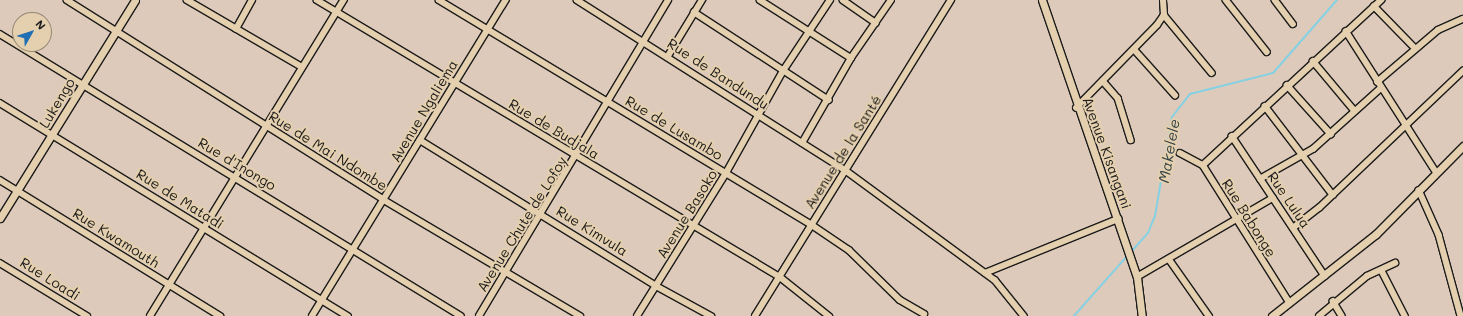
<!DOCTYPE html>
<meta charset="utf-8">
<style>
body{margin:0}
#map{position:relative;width:1463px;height:316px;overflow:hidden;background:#ddcaba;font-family:Mali,sans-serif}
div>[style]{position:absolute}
.stream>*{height:2px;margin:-1px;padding:0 1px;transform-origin:1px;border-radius:1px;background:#85d1e4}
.roads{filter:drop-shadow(1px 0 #1c1c1c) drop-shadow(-1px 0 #1c1c1c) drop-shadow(0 1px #1c1c1c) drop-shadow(0 -1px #1c1c1c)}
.minor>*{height:5.5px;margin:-2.75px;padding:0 2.75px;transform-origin:2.75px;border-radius:2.75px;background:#e4cfae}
.tertiary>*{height:7px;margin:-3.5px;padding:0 3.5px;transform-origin:3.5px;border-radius:3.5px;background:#e4cfae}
span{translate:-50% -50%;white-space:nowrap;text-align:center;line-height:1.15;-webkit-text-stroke:4px #e4cfae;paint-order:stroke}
.street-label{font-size:14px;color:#1c1c1c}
.water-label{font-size:15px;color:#314044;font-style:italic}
.north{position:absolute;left:12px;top:12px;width:40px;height:40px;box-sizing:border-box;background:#e4cfae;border:1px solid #948774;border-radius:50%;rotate:51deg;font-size:11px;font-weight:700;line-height:16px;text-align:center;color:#1c1c1c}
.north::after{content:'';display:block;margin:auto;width:14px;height:18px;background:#1f6fb2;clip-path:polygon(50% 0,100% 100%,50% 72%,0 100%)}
</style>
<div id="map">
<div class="stream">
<i style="left:1130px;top:253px;width:27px;rotate:-48deg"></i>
<i style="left:1148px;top:233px;width:18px;rotate:-68deg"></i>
<i style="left:1155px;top:216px;width:100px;rotate:-80.3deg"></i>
<i style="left:1172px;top:117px;width:29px;rotate:-52deg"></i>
<i style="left:1190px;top:94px;width:86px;rotate:-14.2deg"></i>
<i style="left:1273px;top:73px;width:97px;rotate:-48.8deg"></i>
<i style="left:1074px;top:316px;width:80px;rotate:-48.5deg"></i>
</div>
<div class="roads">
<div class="minor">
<i style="left:67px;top:0;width:375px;rotate:32.2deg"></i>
<i style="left:384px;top:200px;width:228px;rotate:30.6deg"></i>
<i style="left:187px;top:0;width:133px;rotate:30.2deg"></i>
<i style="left:317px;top:0;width:540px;rotate:30.89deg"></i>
<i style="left:780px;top:277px;width:63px;rotate:38.5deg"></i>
<i style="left:439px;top:0;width:436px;rotate:31.1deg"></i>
<i style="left:812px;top:225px;width:45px;rotate:34deg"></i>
<i style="left:849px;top:250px;width:71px;rotate:44.4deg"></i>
<i style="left:900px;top:300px;width:28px;rotate:30deg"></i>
<i style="left:577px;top:0;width:317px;rotate:32.4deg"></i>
<i style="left:845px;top:170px;width:186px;rotate:36.3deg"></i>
<i style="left:995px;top:280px;width:46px;rotate:51.1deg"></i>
<i style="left:760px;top:0;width:108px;rotate:32.5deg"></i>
<i style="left:843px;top:0;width:40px;rotate:34.9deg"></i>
<i style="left:1226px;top:0;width:66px;rotate:51.7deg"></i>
<i style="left:1275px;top:0;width:30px;rotate:53deg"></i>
<i style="left:1374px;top:6px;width:59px;rotate:45.7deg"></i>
<i style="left:694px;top:12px;width:161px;rotate:33.1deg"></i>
<i style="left:1164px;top:15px;width:75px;rotate:50.4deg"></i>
<i style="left:236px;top:29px;width:33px;rotate:-61deg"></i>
<i style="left:1346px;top:31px;width:167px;rotate:57.4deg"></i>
<i style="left:0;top:34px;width:540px;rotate:31.45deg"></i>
<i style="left:1134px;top:49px;width:62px;rotate:48.3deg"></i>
<i style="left:668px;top:56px;width:66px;rotate:-58.7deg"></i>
<i style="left:1313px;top:61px;width:65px;rotate:50deg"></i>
<i style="left:1103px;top:81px;width:23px;rotate:49deg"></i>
<i style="left:1118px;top:98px;width:44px;rotate:72.8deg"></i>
<i style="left:1377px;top:82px;width:80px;rotate:-40.4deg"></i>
<i style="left:1438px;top:30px;width:27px;rotate:-24deg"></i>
<i style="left:1287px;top:85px;width:66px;rotate:48.1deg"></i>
<i style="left:0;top:103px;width:408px;rotate:31.5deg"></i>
<i style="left:1265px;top:106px;width:112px;rotate:52.6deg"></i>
<i style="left:1076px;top:108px;width:116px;rotate:-45.7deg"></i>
<i style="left:1157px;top:25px;width:12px;rotate:-55deg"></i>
<i style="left:1164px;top:15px;width:15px;rotate:-94deg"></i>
<i style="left:1232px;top:136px;width:168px;rotate:56.4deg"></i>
<i style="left:420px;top:140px;width:278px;rotate:31.7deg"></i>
<i style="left:656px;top:286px;width:63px;rotate:28.6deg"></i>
<i style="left:802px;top:143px;width:98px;rotate:-60deg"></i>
<i style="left:851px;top:58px;width:70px;rotate:-55.4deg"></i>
<i style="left:1180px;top:153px;width:26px;rotate:28deg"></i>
<i style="left:1203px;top:165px;width:163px;rotate:57.8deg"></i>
<i style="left:1203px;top:165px;width:243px;rotate:-42.8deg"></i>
<i style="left:1260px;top:179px;width:61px;rotate:-29.5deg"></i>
<i style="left:1313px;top:149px;width:91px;rotate:-41.9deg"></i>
<i style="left:0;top:180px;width:259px;rotate:31.7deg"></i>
<i style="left:1419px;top:190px;width:49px;rotate:66deg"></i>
<i style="left:1439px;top:235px;width:84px;rotate:74.8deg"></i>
<i style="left:1293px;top:228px;width:33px;rotate:-38deg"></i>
<i style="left:1319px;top:208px;width:199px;rotate:-43.6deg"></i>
<i style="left:1169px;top:259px;width:70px;rotate:54.9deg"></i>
<i style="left:0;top:263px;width:102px;rotate:31.3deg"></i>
<i style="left:1382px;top:271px;width:51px;rotate:62.9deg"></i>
<i style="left:985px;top:273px;width:144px;rotate:-22.1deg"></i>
<i style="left:1137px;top:277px;width:157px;rotate:-30.2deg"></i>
<i style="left:1333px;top:301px;width:17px;rotate:59deg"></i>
<i style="left:150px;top:316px;width:371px;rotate:-58.5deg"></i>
<i style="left:312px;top:316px;width:371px;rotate:-58.5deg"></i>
<i style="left:479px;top:316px;width:368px;rotate:-59.1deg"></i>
<i style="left:637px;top:316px;width:168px;rotate:-58.1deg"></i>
<i style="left:726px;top:173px;width:117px;rotate:-60.8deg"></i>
<i style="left:783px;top:71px;width:85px;rotate:-56.5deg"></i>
<i style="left:755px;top:316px;width:372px;rotate:-58.2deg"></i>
<i style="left:1319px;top:316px;width:62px;rotate:-39.8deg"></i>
<i style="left:1367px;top:276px;width:31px;rotate:-25deg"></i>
</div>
<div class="tertiary">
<i style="left:1042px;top:0;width:293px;rotate:71.1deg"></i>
<i style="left:1137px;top:277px;width:39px;rotate:83deg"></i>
<i style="left:0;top:218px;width:256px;rotate:-58.2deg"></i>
<i style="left:1272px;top:316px;width:132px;rotate:-38.3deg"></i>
<i style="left:1376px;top:234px;width:124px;rotate:-45.3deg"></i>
</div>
</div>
<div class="street-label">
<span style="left:718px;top:74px;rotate:33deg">Rue de Bandundu</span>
<span style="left:57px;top:103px;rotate:-59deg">Lukengo</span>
<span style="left:424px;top:111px;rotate:-59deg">Avenue Ngaliema</span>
<span style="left:674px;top:128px;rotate:31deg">Rue de Lusambo</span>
<span style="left:554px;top:129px;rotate:31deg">Rue de Budjala</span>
<span style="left:328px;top:151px;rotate:32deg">Rue de Mai Ndombe</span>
<span style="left:843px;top:152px;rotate:-58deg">Avenue de la Santé</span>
<span style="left:1107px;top:153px;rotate:70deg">Avenue Kisangani</span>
<span style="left:237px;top:164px;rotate:31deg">Rue d'Inongo</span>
<span style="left:180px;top:199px;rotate:32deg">Rue de Matadi</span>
<span style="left:1289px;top:200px;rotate:56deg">Rue Lulua</span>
<span style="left:687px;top:214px;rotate:-58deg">Avenue Basoko</span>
<span style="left:1249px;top:218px;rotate:58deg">Rue Babonge</span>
<span style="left:522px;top:224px;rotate:-58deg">Avenue Chute de Lofoy</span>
<span style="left:592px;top:231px;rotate:32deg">Rue Kimvula</span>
<span style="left:116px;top:238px;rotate:32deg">Rue Kwamouth</span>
<span style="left:50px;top:279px;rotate:32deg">Rue Loadi</span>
</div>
<div class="water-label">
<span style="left:1169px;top:151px;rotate:-80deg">Makelele</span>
</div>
<div class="north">N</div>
</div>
